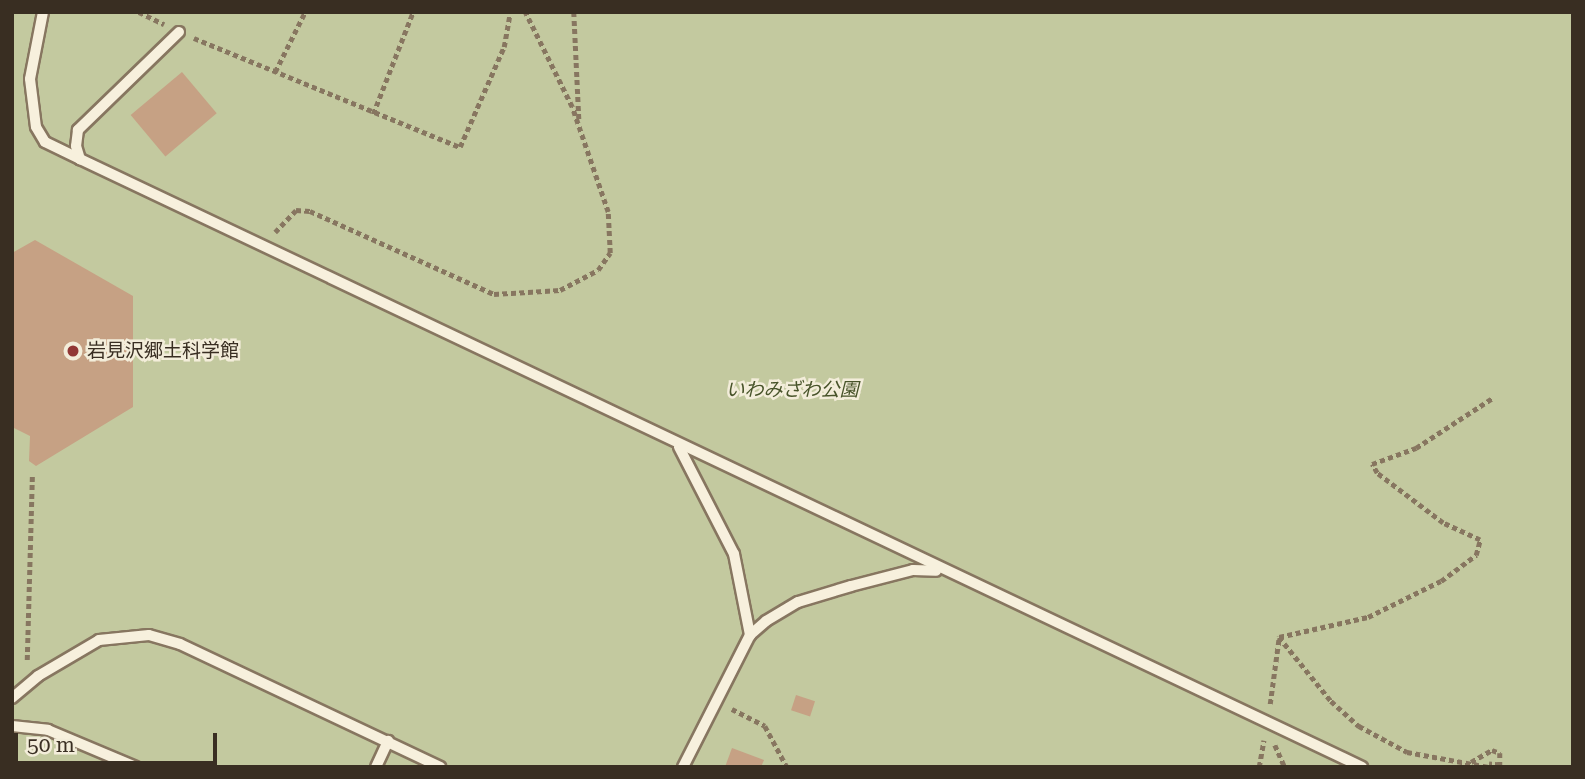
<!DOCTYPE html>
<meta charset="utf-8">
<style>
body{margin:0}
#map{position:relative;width:1585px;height:779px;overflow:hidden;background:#ece3ca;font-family:"Roboto Serif","Noto Sans JP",serif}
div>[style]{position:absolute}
.green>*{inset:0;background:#c3c99f;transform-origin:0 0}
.building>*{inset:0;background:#c6a184;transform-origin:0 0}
.path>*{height:4.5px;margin-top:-2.25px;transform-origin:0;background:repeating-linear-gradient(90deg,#877660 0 5px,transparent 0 8.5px)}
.roads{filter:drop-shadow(2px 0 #877660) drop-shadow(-2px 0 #877660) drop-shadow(0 2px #877660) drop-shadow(0 -2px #877660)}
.service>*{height:10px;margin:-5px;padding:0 5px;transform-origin:5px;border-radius:5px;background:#f7f0dd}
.dots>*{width:19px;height:19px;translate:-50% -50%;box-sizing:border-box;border:4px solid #f3edda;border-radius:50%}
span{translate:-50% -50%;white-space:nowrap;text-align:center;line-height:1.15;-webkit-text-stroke:5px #f3edda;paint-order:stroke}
.poi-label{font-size:19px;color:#392e22}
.left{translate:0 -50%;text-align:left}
.park-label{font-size:19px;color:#48542a;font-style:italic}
.frame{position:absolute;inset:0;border:14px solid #392e22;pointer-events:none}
.scale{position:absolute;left:14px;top:733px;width:203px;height:32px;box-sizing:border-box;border:4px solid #392e22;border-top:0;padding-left:9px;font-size:21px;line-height:24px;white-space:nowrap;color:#392e22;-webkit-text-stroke:5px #f3edda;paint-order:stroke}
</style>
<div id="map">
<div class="green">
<i style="left:12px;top:12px;width:1561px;height:755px"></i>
</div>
<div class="building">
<i style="left:182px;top:72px;width:54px;height:67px;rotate:50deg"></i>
<i style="clip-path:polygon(35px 240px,133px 296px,133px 407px,36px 466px,29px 461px,30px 436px,12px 427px,12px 253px)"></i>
<i style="left:796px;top:695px;width:20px;height:16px;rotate:18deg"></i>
<i style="clip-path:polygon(732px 748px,764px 760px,761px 767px,725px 767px)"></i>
</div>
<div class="path">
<i style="left:139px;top:12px;width:28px;rotate:26deg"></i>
<i style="left:574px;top:12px;width:108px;rotate:87.3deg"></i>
<i style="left:194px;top:38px;width:287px;rotate:22.3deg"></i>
<i style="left:460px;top:147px;width:109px;rotate:-66.3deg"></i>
<i style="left:504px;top:47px;width:36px;rotate:-80deg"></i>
<i style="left:275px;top:72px;width:67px;rotate:-63.4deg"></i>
<i style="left:373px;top:114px;width:110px;rotate:-68.6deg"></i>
<i style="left:275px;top:232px;width:30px;rotate:-46deg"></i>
<i style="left:296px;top:210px;width:14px;rotate:4deg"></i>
<i style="left:310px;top:211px;width:202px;rotate:24.3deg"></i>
<i style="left:494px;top:294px;width:66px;rotate:-3.5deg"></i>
<i style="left:560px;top:290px;width:43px;rotate:-27.8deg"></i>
<i style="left:598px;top:270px;width:21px;rotate:-55deg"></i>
<i style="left:610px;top:253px;width:41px;rotate:-92.8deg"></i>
<i style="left:608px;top:212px;width:111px;rotate:-108.9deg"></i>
<i style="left:572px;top:107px;width:106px;rotate:-116.3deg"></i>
<i style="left:1279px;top:637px;width:82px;rotate:50.9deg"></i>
<i style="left:1331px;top:701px;width:38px;rotate:42deg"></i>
<i style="left:1359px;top:726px;width:55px;rotate:28.4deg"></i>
<i style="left:1407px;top:752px;width:83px;rotate:10.4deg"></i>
<i style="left:27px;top:660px;width:184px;rotate:-88.4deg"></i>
<i style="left:1270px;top:704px;width:68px;rotate:-82.3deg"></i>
<i style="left:1279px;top:637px;width:91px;rotate:-12.7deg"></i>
<i style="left:1368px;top:617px;width:81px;rotate:-26.3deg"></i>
<i style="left:1441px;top:581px;width:44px;rotate:-36.6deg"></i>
<i style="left:1476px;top:555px;width:16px;rotate:-75deg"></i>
<i style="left:1480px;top:540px;width:41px;rotate:-155.3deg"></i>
<i style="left:1443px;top:523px;width:83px;rotate:-142.9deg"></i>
<i style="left:1377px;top:473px;width:10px;rotate:-119deg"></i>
<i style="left:1372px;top:464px;width:47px;rotate:-20deg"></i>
<i style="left:1416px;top:448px;width:93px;rotate:-33.2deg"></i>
<i style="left:732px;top:709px;width:37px;rotate:27deg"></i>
<i style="left:765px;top:726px;width:47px;rotate:61.8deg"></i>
<i style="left:1275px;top:745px;width:24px;rotate:66deg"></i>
<i style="left:1471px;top:762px;width:24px;rotate:-30deg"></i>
<i style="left:1492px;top:750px;width:9px;rotate:21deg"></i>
<i style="left:1500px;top:753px;width:12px;rotate:90deg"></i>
<i style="left:1500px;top:765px;width:11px;rotate:-175deg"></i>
<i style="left:1259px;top:767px;width:27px;rotate:-80deg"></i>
</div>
<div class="roads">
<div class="service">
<i style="left:43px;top:12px;width:68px;rotate:101deg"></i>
<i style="left:30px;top:79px;width:48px;rotate:82.9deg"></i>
<i style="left:36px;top:127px;width:17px;rotate:59deg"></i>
<i style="left:45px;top:142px;width:39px;rotate:26deg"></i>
<i style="left:179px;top:32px;width:141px;rotate:135.9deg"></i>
<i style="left:78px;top:130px;width:16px;rotate:97deg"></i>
<i style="left:76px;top:146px;width:14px;rotate:73deg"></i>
<i style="left:80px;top:159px;width:1419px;rotate:25.37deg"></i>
<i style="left:679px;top:447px;width:120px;rotate:62.8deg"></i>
<i style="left:734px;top:554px;width:83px;rotate:78.8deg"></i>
<i style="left:12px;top:698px;width:34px;rotate:-40deg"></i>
<i style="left:38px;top:676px;width:71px;rotate:-30.5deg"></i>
<i style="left:99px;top:640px;width:50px;rotate:-5.7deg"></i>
<i style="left:149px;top:635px;width:32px;rotate:16deg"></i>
<i style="left:180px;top:644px;width:288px;rotate:25.3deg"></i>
<i style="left:12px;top:726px;width:36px;rotate:6deg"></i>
<i style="left:48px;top:730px;width:95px;rotate:22.8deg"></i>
<i style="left:376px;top:767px;width:29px;rotate:-65deg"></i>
<i style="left:683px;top:767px;width:148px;rotate:-63.1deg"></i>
<i style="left:750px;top:635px;width:21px;rotate:-41deg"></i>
<i style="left:766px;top:621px;width:37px;rotate:-31deg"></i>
<i style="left:798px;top:602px;width:55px;rotate:-16.8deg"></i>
<i style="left:851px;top:586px;width:64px;rotate:-14.5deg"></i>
<i style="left:913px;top:570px;width:23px;rotate:2deg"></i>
</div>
</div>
<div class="dots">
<i style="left:73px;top:351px;background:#913735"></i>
</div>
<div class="poi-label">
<span class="left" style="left:87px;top:351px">岩見沢郷土科学館</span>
</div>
<div class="park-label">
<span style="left:792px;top:390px">いわみざわ公園</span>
</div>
<div class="frame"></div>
<div class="scale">50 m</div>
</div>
